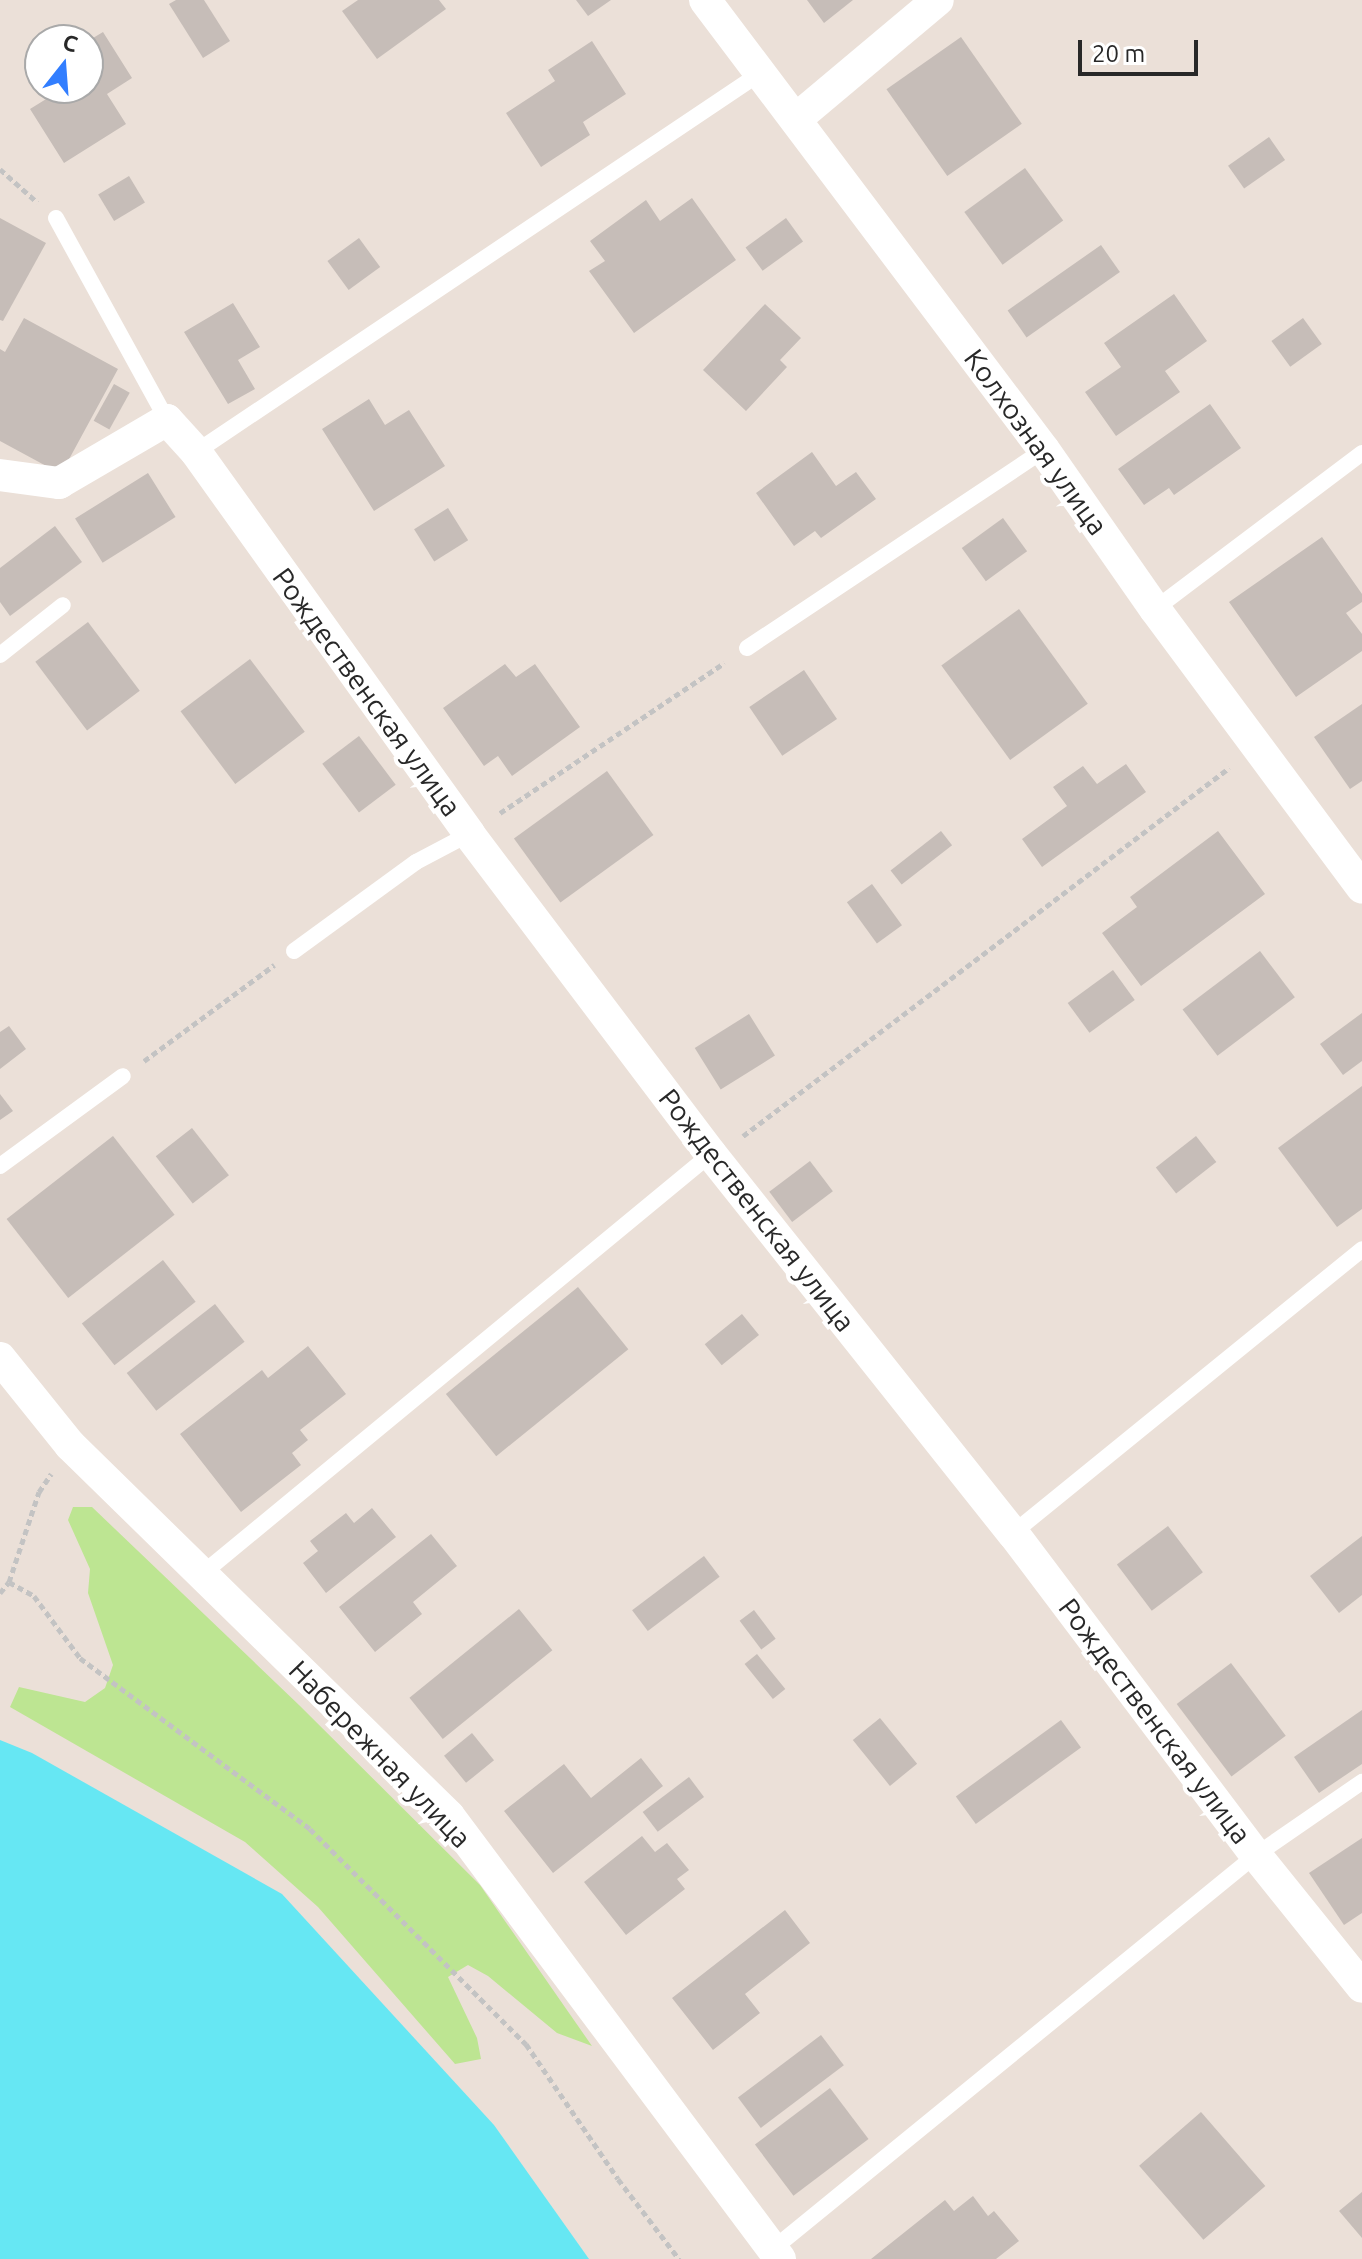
<!DOCTYPE html>
<meta charset="utf-8">
<style>
body{margin:0}
#map{position:relative;width:1362px;height:2259px;overflow:hidden;background:#ebe0d8;font-family:Ubuntu,sans-serif}
div>[style]{position:absolute}
.green>*{inset:0;background:#bde592}
.water>*{inset:0;background:#66e7f3}
.building>*{inset:0;background:#c6bdb8;transform-origin:0 0}
.path>*{height:5px;margin-top:-2.5px;transform-origin:0;background:repeating-linear-gradient(90deg,#c3c3c3 0 6px,transparent 0 10px)}
.lane>*{height:16px;margin:-8px;padding:0 8px;transform-origin:8px;border-radius:8px;background:#fff}
.street>*{height:32px;margin:-16px;padding:0 16px;transform-origin:16px;border-radius:16px;background:#fff}
span{translate:-50% -50%;white-space:nowrap;text-align:center;line-height:1.15;-webkit-text-stroke:8px #fff;paint-order:stroke}
.street-label{font-size:28px;color:#282828}
.north{position:absolute;left:24px;top:24px;width:80px;height:80px;box-sizing:border-box;background:#fff;border:2px solid #a9a9a9;border-radius:50%;rotate:17deg;font-size:22px;font-weight:700;line-height:32px;text-align:center;color:#282828}
.north::after{content:'';display:block;margin:auto;width:28px;height:36px;background:#327eff;clip-path:polygon(50% 0,100% 100%,50% 72%,0 100%)}
.scale{position:absolute;left:1078px;top:40px;width:120px;height:36px;box-sizing:border-box;border:4px solid #282828;border-top:0;padding-left:10px;font-size:24px;line-height:28px;white-space:nowrap;color:#282828;-webkit-text-stroke:6px #fff;paint-order:stroke}
</style>
<div id="map">
<div class="green">
<i style="clip-path:polygon(73px 1507px,92px 1507px,299px 1705px,480px 1885px,592px 2046px,557px 2033px,488px 1976px,468px 1965px,448px 1977px,477px 2038px,481px 2059px,455px 2064px,318px 1907px,245px 1842px,10px 1707px,19px 1687px,85px 1702px,105px 1688px,113px 1665px,88px 1593px,90px 1569px,68px 1520px)"></i>
</div>
<div class="water">
<i style="clip-path:polygon(0 1740px,32px 1753px,282px 1894px,494px 2125px,589px 2259px,0 2259px)"></i>
</div>
<div class="building">
<i style="clip-path:polygon(176px 0,204px 0,230px 41px,203px 58px,169px 4px)"></i>
<i style="clip-path:polygon(358px 0,439px 0,446px 9px,377px 59px,342px 11px)"></i>
<i style="clip-path:polygon(576px 0,611px 0,588px 16px)"></i>
<i style="clip-path:polygon(807px 0,853px 0,824px 23px)"></i>
<i style="clip-path:polygon(103px 32px,132px 78px,107px 94px,126px 124px,64px 163px,30px 109px,64px 88px,88px 88px,88px 41px)"></i>
<i style="left:961px;top:37px;width:106px;height:91px;rotate:55deg"></i>
<i style="clip-path:polygon(592px 41px,626px 94px,583px 122px,590px 135px,541px 167px,506px 113px,555px 81px,548px 70px)"></i>
<i style="left:1269px;top:137px;width:28px;height:50px;rotate:55deg"></i>
<i style="left:1025px;top:168px;width:65px;height:75px;rotate:54deg"></i>
<i style="left:129px;top:176px;width:31px;height:36px;rotate:59deg"></i>
<i style="clip-path:polygon(692px 198px,736px 260px,634px 333px,589px 271px,605px 261px,590px 241px,646px 200px,660px 221px)"></i>
<i style="clip-path:polygon(0 218px,46px 243px,3px 321px,0 320px)"></i>
<i style="left:786px;top:218px;width:29px;height:50px;rotate:54deg"></i>
<i style="left:359px;top:238px;width:36px;height:39px;rotate:54deg"></i>
<i style="left:1101px;top:245px;width:33px;height:114px;rotate:55deg"></i>
<i style="clip-path:polygon(1174px 294px,1207px 341px,1165px 371px,1180px 392px,1116px 436px,1085px 392px,1121px 367px,1104px 343px)"></i>
<i style="clip-path:polygon(233px 303px,260px 347px,238px 360px,255px 389px,228px 404px,184px 332px)"></i>
<i style="clip-path:polygon(765px 304px,801px 338px,780px 360px,787px 367px,746px 411px,703px 370px)"></i>
<i style="clip-path:polygon(24px 318px,118px 369px,61px 474px,0 441px,0 349px,5px 352px)"></i>
<i style="left:1303px;top:318px;width:32px;height:39px;rotate:54deg"></i>
<i style="left:114px;top:384px;width:18px;height:42px;rotate:29deg"></i>
<i style="clip-path:polygon(369px 399px,385px 425px,409px 410px,445px 466px,374px 511px,322px 429px)"></i>
<i style="clip-path:polygon(1210px 404px,1241px 448px,1174px 495px,1169px 488px,1144px 505px,1118px 469px)"></i>
<i style="clip-path:polygon(812px 452px,836px 486px,856px 472px,876px 499px,821px 538px,815px 531px,794px 546px,756px 493px)"></i>
<i style="left:148px;top:473px;width:52px;height:86px;rotate:58deg"></i>
<i style="left:448px;top:508px;width:38px;height:40px;rotate:58deg"></i>
<i style="left:1003px;top:518px;width:41px;height:51px;rotate:54deg"></i>
<i style="clip-path:polygon(55px 526px,82px 562px,10px 616px,0 602px,0 568px)"></i>
<i style="clip-path:polygon(1322px 537px,1362px 594px,1362px 602px,1346px 613px,1362px 634px,1362px 651px,1296px 697px,1229px 602px)"></i>
<i style="left:1019px;top:609px;width:117px;height:96px;rotate:54deg"></i>
<i style="left:88px;top:622px;width:86px;height:66px;rotate:53deg"></i>
<i style="left:250px;top:659px;width:91px;height:87px;rotate:53deg"></i>
<i style="clip-path:polygon(505px 664px,516px 677px,535px 664px,580px 727px,512px 776px,498px 756px,484px 766px,443px 708px)"></i>
<i style="left:804px;top:670px;width:59px;height:66px;rotate:56deg"></i>
<i style="clip-path:polygon(1362px 704px,1362px 781px,1350px 789px,1314px 737px)"></i>
<i style="left:359px;top:736px;width:61px;height:46px;rotate:53deg"></i>
<i style="clip-path:polygon(1126px 764px,1146px 792px,1042px 867px,1022px 839px,1067px 806px,1053px 787px,1083px 766px,1097px 784px)"></i>
<i style="left:607px;top:771px;width:79px;height:115px;rotate:54deg"></i>
<i style="left:941px;top:831px;width:18px;height:64px;rotate:52deg"></i>
<i style="clip-path:polygon(1218px 831px,1265px 894px,1141px 986px,1102px 933px,1137px 907px,1130px 897px)"></i>
<i style="left:872px;top:884px;width:51px;height:31px;rotate:54deg"></i>
<i style="left:1260px;top:951px;width:58px;height:97px;rotate:53deg"></i>
<i style="left:1113px;top:970px;width:37px;height:56px;rotate:54deg"></i>
<i style="clip-path:polygon(1362px 1013px,1362px 1061px,1343px 1075px,1320px 1044px)"></i>
<i style="left:749px;top:1014px;width:49px;height:64px;rotate:58deg"></i>
<i style="clip-path:polygon(9px 1026px,26px 1049px,0 1069px,0 1032px)"></i>
<i style="clip-path:polygon(1362px 1086px,1362px 1209px,1337px 1227px,1278px 1148px)"></i>
<i style="clip-path:polygon(0 1094px,13px 1111px,0 1120px)"></i>
<i style="left:192px;top:1128px;width:60px;height:46px;rotate:52deg"></i>
<i style="left:113px;top:1136px;width:100px;height:135px;rotate:52deg"></i>
<i style="left:1196px;top:1136px;width:33px;height:51px;rotate:52deg"></i>
<i style="left:810px;top:1161px;width:38px;height:51px;rotate:53deg"></i>
<i style="left:163px;top:1260px;width:53px;height:103px;rotate:52deg"></i>
<i style="left:578px;top:1287px;width:80px;height:170px;rotate:51deg"></i>
<i style="left:215px;top:1304px;width:48px;height:112px;rotate:52deg"></i>
<i style="left:742px;top:1314px;width:27px;height:48px;rotate:51deg"></i>
<i style="clip-path:polygon(308px 1346px,346px 1394px,300px 1430px,308px 1440px,292px 1453px,301px 1465px,241px 1512px,180px 1434px,262px 1370px,268px 1378px)"></i>
<i style="clip-path:polygon(372px 1508px,396px 1537px,326px 1593px,303px 1563px,318px 1551px,310px 1541px,346px 1513px,354px 1523px)"></i>
<i style="left:1168px;top:1526px;width:58px;height:64px;rotate:53deg"></i>
<i style="clip-path:polygon(431px 1534px,457px 1566px,413px 1602px,422px 1614px,375px 1652px,339px 1607px)"></i>
<i style="clip-path:polygon(1362px 1536px,1362px 1595px,1339px 1613px,1310px 1576px)"></i>
<i style="left:704px;top:1556px;width:26px;height:90px;rotate:53deg"></i>
<i style="left:519px;top:1609px;width:53px;height:141px;rotate:51deg"></i>
<i style="left:754px;top:1610px;width:36px;height:18px;rotate:53deg"></i>
<i style="left:757px;top:1654px;width:45px;height:16px;rotate:51deg"></i>
<i style="left:1231px;top:1663px;width:91px;height:68px;rotate:53deg"></i>
<i style="clip-path:polygon(1362px 1710px,1362px 1764px,1319px 1793px,1294px 1757px)"></i>
<i style="left:880px;top:1718px;width:59px;height:35px;rotate:51deg"></i>
<i style="left:1061px;top:1720px;width:34px;height:130px;rotate:54deg"></i>
<i style="left:472px;top:1733px;width:35px;height:36px;rotate:51deg"></i>
<i style="clip-path:polygon(641px 1758px,663px 1786px,553px 1873px,504px 1811px,564px 1764px,591px 1798px)"></i>
<i style="left:689px;top:1777px;width:25px;height:58px;rotate:53deg"></i>
<i style="clip-path:polygon(642px 1836px,655px 1852px,667px 1843px,689px 1870px,677px 1879px,685px 1889px,626px 1935px,584px 1882px)"></i>
<i style="clip-path:polygon(1362px 1838px,1362px 1913px,1344px 1925px,1309px 1873px)"></i>
<i style="clip-path:polygon(785px 1910px,810px 1943px,745px 1994px,760px 2013px,713px 2050px,672px 1998px)"></i>
<i style="left:821px;top:2035px;width:38px;height:104px;rotate:53deg"></i>
<i style="left:830px;top:2088px;width:64px;height:94px;rotate:53deg"></i>
<i style="left:1201px;top:2112px;width:98px;height:82px;rotate:49deg"></i>
<i style="clip-path:polygon(1362px 2192px,1362px 2238px,1339px 2211px)"></i>
<i style="clip-path:polygon(973px 2196px,988px 2216px,994px 2211px,1019px 2241px,996px 2259px,871px 2259px,945px 2200px,954px 2211px)"></i>
</div>
<div class="path">
<i style="left:0;top:169px;width:50px;rotate:41.7deg"></i>
<i style="left:500px;top:813px;width:270px;rotate:-33.8deg"></i>
<i style="left:144px;top:1061px;width:162px;rotate:-36.4deg"></i>
<i style="left:743px;top:1136px;width:610px;rotate:-37.13deg"></i>
<i style="left:9px;top:1582px;width:29px;rotate:29deg"></i>
<i style="left:34px;top:1596px;width:77px;rotate:53.4deg"></i>
<i style="left:80px;top:1658px;width:287px;rotate:36.6deg"></i>
<i style="left:310px;top:1829px;width:305px;rotate:44.9deg"></i>
<i style="left:526px;top:2044px;width:163px;rotate:55.7deg"></i>
<i style="left:618px;top:2179px;width:101px;rotate:52.7deg"></i>
<i style="left:0;top:1593px;width:14px;rotate:-51deg"></i>
<i style="left:9px;top:1582px;width:95px;rotate:-71.6deg"></i>
<i style="left:39px;top:1492px;width:22px;rotate:-56deg"></i>
</div>
<div class="lane">
<i style="left:56px;top:218px;width:230px;rotate:61.2deg"></i>
<i style="left:196px;top:452px;width:682px;rotate:-33.88deg"></i>
<i style="left:1155px;top:609px;width:259px;rotate:-37deg"></i>
<i style="left:747px;top:648px;width:357px;rotate:-33.7deg"></i>
<i style="left:0;top:655px;width:80px;rotate:-38.4deg"></i>
<i style="left:294px;top:951px;width:151px;rotate:-36.1deg"></i>
<i style="left:416px;top:862px;width:60px;rotate:-27.8deg"></i>
<i style="left:0;top:1166px;width:152px;rotate:-36.2deg"></i>
<i style="left:1013px;top:1533px;width:450px;rotate:-39.1deg"></i>
<i style="left:202px;top:1574px;width:660px;rotate:-39.53deg"></i>
<i style="left:773px;top:2249px;width:623px;rotate:-39.21deg"></i>
<i style="left:1256px;top:1855px;width:129px;rotate:-34.6deg"></i>
</div>
<div class="street">
<i style="left:705px;top:0;width:563px;rotate:53.01deg"></i>
<i style="left:1044px;top:450px;width:194px;rotate:55.1deg"></i>
<i style="left:1155px;top:609px;width:347px;rotate:53.4deg"></i>
<i style="left:796px;top:119px;width:185px;rotate:-40deg"></i>
<i style="left:0;top:475px;width:60px;rotate:7.7deg"></i>
<i style="left:59px;top:483px;width:125px;rotate:-30.3deg"></i>
<i style="left:167px;top:420px;width:43px;rotate:47.8deg"></i>
<i style="left:196px;top:452px;width:470px;rotate:54.4deg"></i>
<i style="left:469px;top:834px;width:401px;rotate:52.9deg"></i>
<i style="left:711px;top:1154px;width:485px;rotate:51.5deg"></i>
<i style="left:1013px;top:1533px;width:403px;rotate:53deg"></i>
<i style="left:1256px;top:1855px;width:169px;rotate:51.2deg"></i>
<i style="left:0;top:1358px;width:112px;rotate:51.2deg"></i>
<i style="left:70px;top:1445px;width:530px;rotate:44.39deg"></i>
<i style="left:449px;top:1816px;width:553px;rotate:53.23deg"></i>
</div>
<div class="street-label">
<span style="left:1036px;top:442px;rotate:54deg">Колхозная улица</span>
<span style="left:367px;top:692px;rotate:54deg">Рождественская улица</span>
<span style="left:757px;top:1210px;rotate:52deg">Рождественская улица</span>
<span style="left:1155px;top:1721px;rotate:53deg">Рождественская улица</span>
<span style="left:380px;top:1754px;rotate:46deg">Набережная улица</span>
</div>
<div class="north">С</div>
<div class="scale">20 m</div>
</div>
